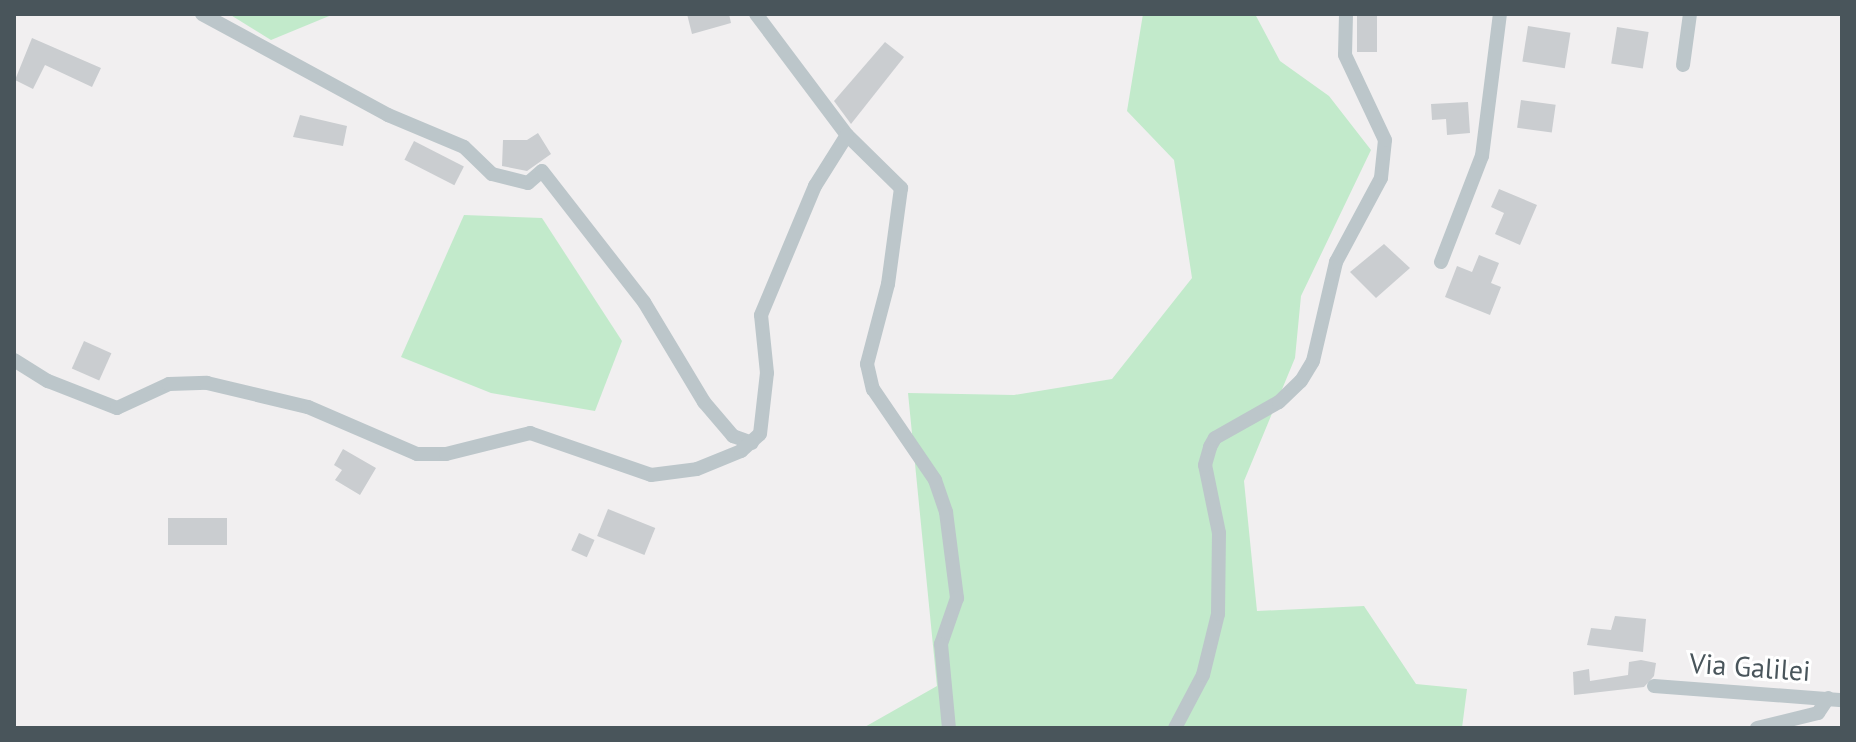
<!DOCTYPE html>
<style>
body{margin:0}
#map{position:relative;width:1856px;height:742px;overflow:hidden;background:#f1eff0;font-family:"PT Sans",sans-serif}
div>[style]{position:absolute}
.green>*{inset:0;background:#c2eacb}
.building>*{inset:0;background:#cacdd0;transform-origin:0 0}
.minor>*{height:14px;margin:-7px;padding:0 7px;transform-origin:7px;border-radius:7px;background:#bcc6ca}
span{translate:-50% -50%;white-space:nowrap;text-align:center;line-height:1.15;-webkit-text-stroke:6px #fff;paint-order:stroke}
.street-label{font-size:28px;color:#49555b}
.frame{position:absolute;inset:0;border:16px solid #49555b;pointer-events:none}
</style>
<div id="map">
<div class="green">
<i style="clip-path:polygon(229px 14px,334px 14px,271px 40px)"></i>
<i style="clip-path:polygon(1143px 14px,1255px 14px,1280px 61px,1329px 96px,1371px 150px,1301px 296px,1295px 358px,1244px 481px,1257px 611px,1364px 606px,1416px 684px,1467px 689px,1462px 728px,863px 728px,937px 686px,908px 393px,1014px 395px,1112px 379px,1192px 278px,1174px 160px,1127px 111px)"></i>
<i style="clip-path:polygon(464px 215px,542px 218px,622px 341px,595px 411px,491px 393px,401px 357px)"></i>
</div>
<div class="building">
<i style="clip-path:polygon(687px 14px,729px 14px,731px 23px,692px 34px)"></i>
<i style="left:1357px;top:14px;width:20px;height:38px"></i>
<i style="left:1528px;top:26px;width:43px;height:36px;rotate:9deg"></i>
<i style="left:1617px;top:27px;width:32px;height:37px;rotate:9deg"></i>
<i style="clip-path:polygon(32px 38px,101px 68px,92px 87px,45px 65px,33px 89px,15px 80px)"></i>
<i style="clip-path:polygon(885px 42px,904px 57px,851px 124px,834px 101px)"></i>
<i style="left:1521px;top:100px;width:35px;height:28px;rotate:8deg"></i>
<i style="clip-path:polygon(1468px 102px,1470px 133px,1447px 135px,1446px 119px,1432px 120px,1431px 104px)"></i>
<i style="clip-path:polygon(300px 115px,347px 126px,343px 146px,293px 137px)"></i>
<i style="clip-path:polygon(538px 133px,551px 154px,527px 171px,502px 166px,503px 140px,527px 140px)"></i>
<i style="left:414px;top:141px;width:56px;height:21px;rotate:27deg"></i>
<i style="clip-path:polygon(1499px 189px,1537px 205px,1520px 245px,1495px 234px,1504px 213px,1491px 207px)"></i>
<i style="clip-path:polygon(1384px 244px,1410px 268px,1376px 298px,1350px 272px)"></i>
<i style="clip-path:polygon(1479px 255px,1499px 263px,1491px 283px,1501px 287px,1490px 315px,1445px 297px,1457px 266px,1472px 272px)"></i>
<i style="left:84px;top:341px;width:30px;height:30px;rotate:24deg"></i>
<i style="clip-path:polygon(343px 449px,376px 468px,360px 495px,335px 480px,342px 470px,334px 465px)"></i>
<i style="left:608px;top:509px;width:51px;height:29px;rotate:22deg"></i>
<i style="left:227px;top:518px;width:27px;height:59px;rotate:90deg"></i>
<i style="left:579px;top:533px;width:17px;height:19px;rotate:24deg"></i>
<i style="clip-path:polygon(1615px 616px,1646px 619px,1643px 652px,1587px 645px,1591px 628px,1611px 630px)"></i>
<i style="clip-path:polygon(1641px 660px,1656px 663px,1654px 676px,1644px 687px,1574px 695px,1573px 672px,1589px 669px,1590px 681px,1628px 675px,1629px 662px)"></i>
</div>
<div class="minor">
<i style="left:202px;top:14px;width:212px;rotate:28.5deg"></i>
<i style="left:388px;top:115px;width:82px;rotate:22.8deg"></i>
<i style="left:464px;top:147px;width:39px;rotate:44deg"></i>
<i style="left:492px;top:174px;width:37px;rotate:14deg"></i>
<i style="left:528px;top:183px;width:18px;rotate:-41deg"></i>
<i style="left:542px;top:171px;width:166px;rotate:52.1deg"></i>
<i style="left:644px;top:302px;width:117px;rotate:59deg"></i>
<i style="left:704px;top:402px;width:45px;rotate:49.5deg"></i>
<i style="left:733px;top:436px;width:20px;rotate:20deg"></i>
<i style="left:756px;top:14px;width:151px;rotate:53.1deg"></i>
<i style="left:847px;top:135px;width:76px;rotate:44.5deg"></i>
<i style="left:901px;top:188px;width:97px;rotate:97.7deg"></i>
<i style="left:888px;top:284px;width:83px;rotate:104.7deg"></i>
<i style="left:867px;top:364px;width:26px;rotate:77deg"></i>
<i style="left:873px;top:389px;width:110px;rotate:55.7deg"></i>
<i style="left:935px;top:480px;width:34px;rotate:71deg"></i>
<i style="left:946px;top:512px;width:87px;rotate:82.7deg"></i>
<i style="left:957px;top:598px;width:49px;rotate:109.2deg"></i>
<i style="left:941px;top:644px;width:84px;rotate:84.6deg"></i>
<i style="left:1683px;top:65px;width:51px;rotate:-82.2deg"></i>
<i style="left:1441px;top:262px;width:114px;rotate:-68.9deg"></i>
<i style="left:1482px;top:156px;width:143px;rotate:-82.8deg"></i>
<i style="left:14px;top:360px;width:40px;rotate:32deg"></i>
<i style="left:48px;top:381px;width:74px;rotate:21.4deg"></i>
<i style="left:117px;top:408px;width:57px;rotate:-24.8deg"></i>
<i style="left:169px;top:384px;width:38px;rotate:-2deg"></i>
<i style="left:207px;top:383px;width:104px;rotate:13.4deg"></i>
<i style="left:308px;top:407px;width:119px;rotate:23.3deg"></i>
<i style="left:417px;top:454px;width:29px"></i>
<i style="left:446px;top:454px;width:87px;rotate:-14deg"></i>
<i style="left:530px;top:433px;width:128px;rotate:19.1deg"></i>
<i style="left:651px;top:475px;width:46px;rotate:-7.4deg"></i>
<i style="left:697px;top:469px;width:48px;rotate:-22.2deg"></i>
<i style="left:741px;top:451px;width:25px;rotate:-42deg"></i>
<i style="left:760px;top:434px;width:61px;rotate:-83.5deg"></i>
<i style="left:767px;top:373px;width:58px;rotate:-95.9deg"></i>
<i style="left:761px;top:315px;width:140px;rotate:-67.3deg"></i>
<i style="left:815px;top:186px;width:60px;rotate:-57.9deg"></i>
<i style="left:1654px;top:686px;width:189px;rotate:4.3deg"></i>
<i style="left:1175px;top:728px;width:60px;rotate:-62.2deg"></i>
<i style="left:1203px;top:675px;width:63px;rotate:-76.2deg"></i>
<i style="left:1218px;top:614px;width:81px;rotate:-89.3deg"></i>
<i style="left:1219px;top:533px;width:69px;rotate:-101.6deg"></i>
<i style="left:1205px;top:465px;width:19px;rotate:-74deg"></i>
<i style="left:1210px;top:447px;width:10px;rotate:-61deg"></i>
<i style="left:1215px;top:438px;width:73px;rotate:-29.4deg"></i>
<i style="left:1279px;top:402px;width:30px;rotate:-44deg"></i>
<i style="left:1301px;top:381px;width:23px;rotate:-59deg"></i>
<i style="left:1313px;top:361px;width:102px;rotate:-76.9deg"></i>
<i style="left:1336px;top:262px;width:95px;rotate:-61.8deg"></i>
<i style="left:1381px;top:178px;width:38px;rotate:-84deg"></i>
<i style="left:1385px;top:140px;width:94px;rotate:-115.2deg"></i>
<i style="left:1345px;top:55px;width:41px;rotate:-88.6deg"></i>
<i style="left:1757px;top:728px;width:63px;rotate:-13.8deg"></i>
<i style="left:1818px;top:713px;width:18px;rotate:-56deg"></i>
</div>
<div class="street-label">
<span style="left:1750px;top:667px;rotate:4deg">Via Galilei</span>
</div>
<div class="frame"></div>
</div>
